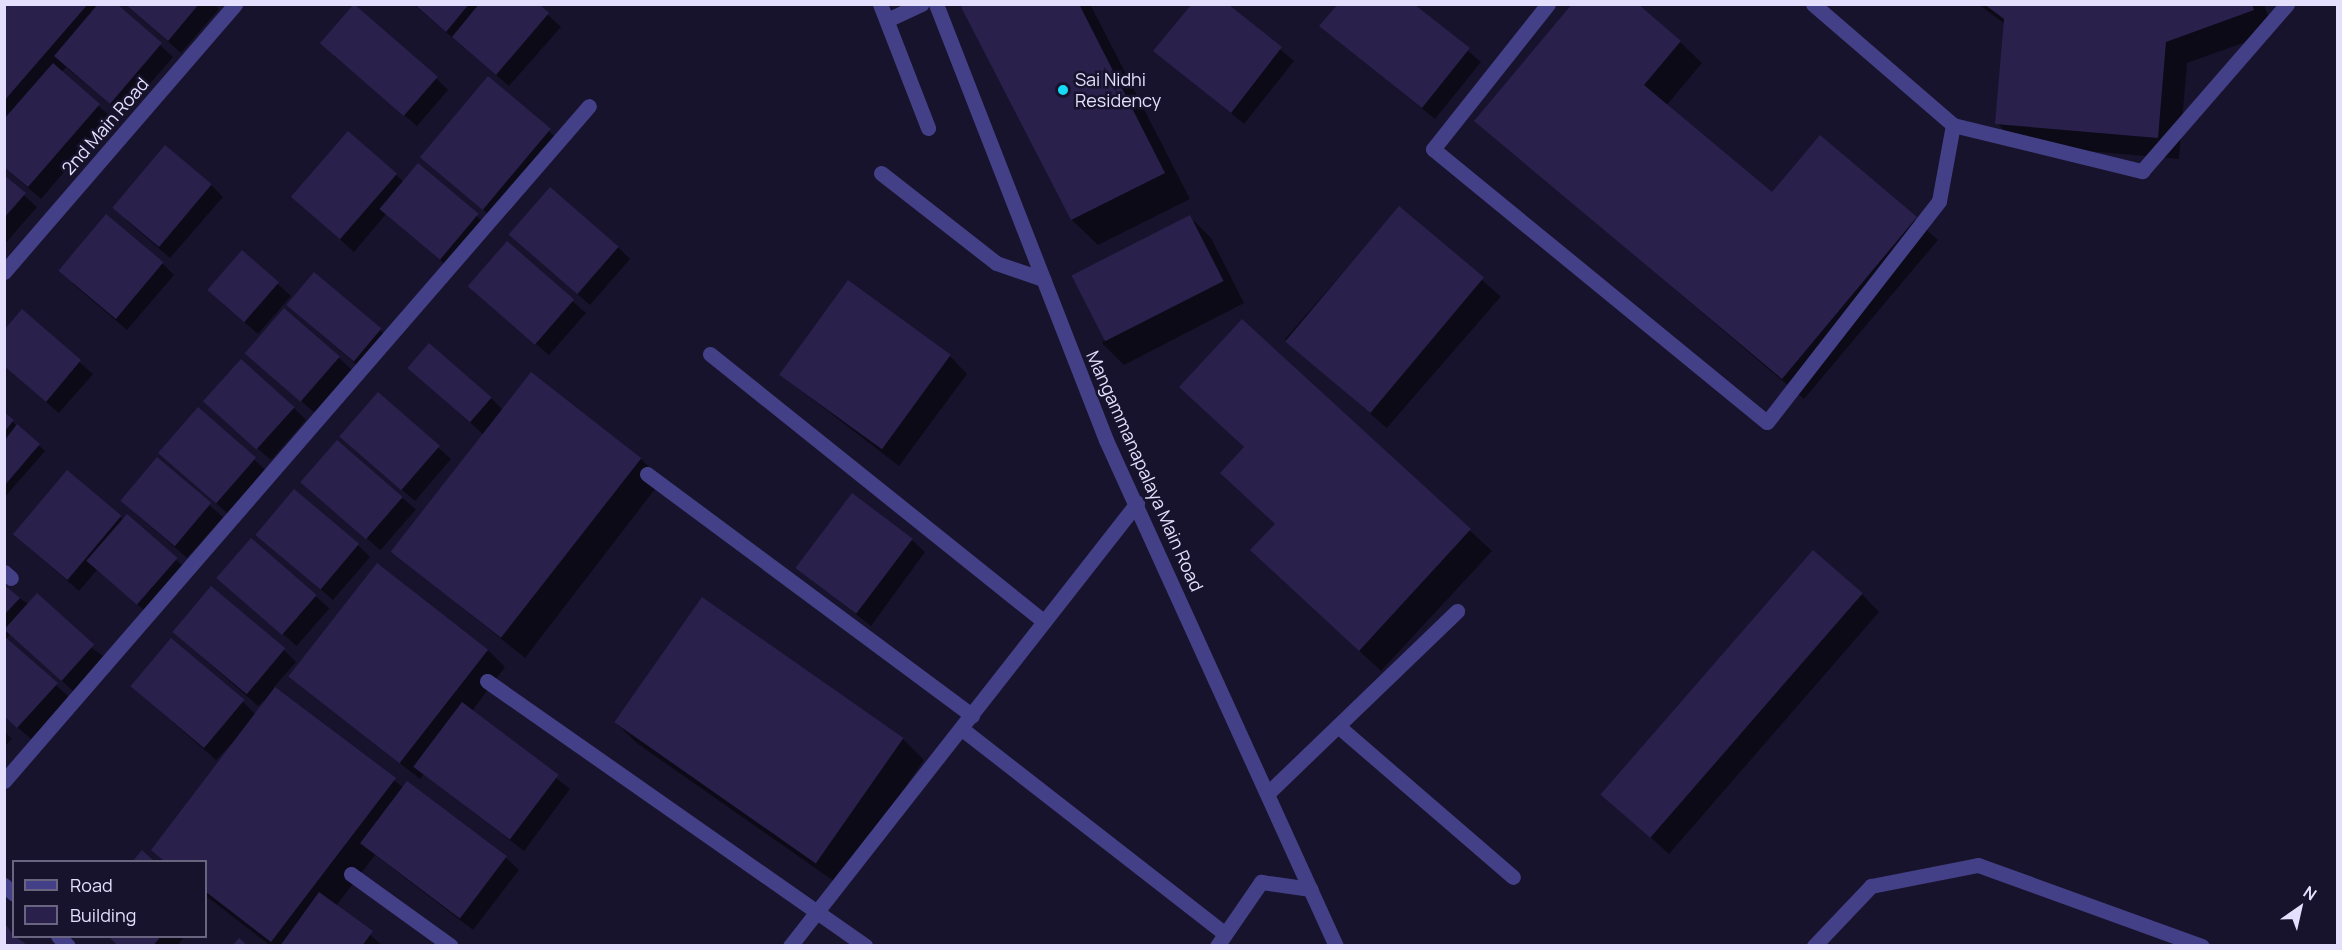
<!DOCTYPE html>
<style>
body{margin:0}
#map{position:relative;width:2342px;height:950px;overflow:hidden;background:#18132c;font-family:Manrope,sans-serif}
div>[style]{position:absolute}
.shadow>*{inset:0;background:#0007;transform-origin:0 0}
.building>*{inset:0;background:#29204c;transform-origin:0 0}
.service>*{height:15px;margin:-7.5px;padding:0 7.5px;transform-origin:7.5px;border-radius:7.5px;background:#444088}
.minor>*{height:15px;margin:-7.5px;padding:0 7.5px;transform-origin:7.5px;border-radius:7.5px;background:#444088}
.tertiary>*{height:15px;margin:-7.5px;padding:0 7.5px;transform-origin:7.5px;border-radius:7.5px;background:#444088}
.dots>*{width:16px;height:16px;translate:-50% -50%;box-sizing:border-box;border:3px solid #18132c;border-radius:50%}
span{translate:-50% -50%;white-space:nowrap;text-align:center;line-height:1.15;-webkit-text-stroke:5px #18132c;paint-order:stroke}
.poi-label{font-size:18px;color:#e3dffd}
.left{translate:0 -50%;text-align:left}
.street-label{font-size:18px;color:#e3dffd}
.frame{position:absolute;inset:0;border:6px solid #e3dffd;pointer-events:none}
.legend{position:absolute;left:12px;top:860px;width:195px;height:78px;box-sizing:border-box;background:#18132c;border:2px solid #696580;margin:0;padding:8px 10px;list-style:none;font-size:18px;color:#e3dffd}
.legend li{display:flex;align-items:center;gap:12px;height:30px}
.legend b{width:30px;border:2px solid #696580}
.north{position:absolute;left:2270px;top:878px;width:60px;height:60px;-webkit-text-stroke:4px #18132c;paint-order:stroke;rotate:34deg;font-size:16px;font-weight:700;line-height:24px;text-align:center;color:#e3dffd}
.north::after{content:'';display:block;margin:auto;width:21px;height:27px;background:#e3dffd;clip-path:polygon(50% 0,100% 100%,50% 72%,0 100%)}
</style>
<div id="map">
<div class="shadow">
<i style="clip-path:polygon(4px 4px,115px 4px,173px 57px,123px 115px,66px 67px,61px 73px,111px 117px,41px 199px,4px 167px)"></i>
<i style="clip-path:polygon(125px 4px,214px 4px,219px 9px,181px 53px)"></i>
<i style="clip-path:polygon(413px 4px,536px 4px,561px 27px,509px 86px)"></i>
<i style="clip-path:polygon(969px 4px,1090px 4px,1190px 199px,1098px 245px,1072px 220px,963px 8px)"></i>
<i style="clip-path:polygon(1192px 4px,1226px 4px,1294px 61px,1244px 124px,1155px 51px)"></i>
<i style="clip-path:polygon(1338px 4px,1413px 4px,1481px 62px,1435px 119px,1321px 26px)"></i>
<i style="clip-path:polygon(1978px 4px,2264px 4px,2274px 32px,2187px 63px,2179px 159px,2018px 145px,1997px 123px,2005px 24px)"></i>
<i style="clip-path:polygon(1680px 42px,1702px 63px,1666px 106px,1772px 195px,1820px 137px,1938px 240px,1804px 399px,1476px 121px)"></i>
<i style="clip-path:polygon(333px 55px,436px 78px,448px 90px,417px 126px)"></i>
<i style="clip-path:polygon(489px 78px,562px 143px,495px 220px,434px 168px)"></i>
<i style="clip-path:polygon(348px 133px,404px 182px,418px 165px,490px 228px,453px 271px,386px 214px,354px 252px,293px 197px)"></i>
<i style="clip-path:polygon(4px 177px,37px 207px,4px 245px)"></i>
<i style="clip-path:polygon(211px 185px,223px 197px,170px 258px,126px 220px)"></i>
<i style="left:1399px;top:208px;width:135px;height:174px;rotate:41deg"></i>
<i style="clip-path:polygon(1190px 217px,1211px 238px,1244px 303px,1124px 365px,1102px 343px)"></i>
<i style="clip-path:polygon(507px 244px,586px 313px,549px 355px,483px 299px)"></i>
<i style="clip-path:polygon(523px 247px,618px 247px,630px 259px,590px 305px)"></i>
<i style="clip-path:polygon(242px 252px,291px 296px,258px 334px,222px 303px)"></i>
<i style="clip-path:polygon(162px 263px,174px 275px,127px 330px,72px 283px)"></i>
<i style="clip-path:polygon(22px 312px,93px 374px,59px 413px,4px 366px)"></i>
<i style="clip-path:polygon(301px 317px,380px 330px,392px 342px,366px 373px)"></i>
<i style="clip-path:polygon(1242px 321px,1492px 551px,1381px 671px,1274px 572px,1276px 525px,1222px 473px,1245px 448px,1181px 387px)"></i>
<i style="clip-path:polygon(950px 356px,967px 374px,899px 466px,781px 375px)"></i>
<i style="clip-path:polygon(339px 358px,352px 370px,315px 413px,259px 365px)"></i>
<i style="clip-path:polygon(409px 368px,491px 398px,503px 410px,641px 459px,662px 480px,525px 658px,393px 552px,484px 435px)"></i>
<i style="clip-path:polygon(378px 394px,451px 459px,415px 501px,354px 448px)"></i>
<i style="clip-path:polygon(294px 408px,306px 420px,271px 460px,218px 415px)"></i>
<i style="left:198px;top:409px;width:94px;height:58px;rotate:42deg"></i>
<i style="clip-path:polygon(4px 414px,45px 451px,4px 498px)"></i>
<i style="left:338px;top:442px;width:103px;height:54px;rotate:41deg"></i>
<i style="clip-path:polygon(157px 459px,223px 517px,187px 558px,135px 513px)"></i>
<i style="clip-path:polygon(120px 517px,190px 571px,151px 616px,97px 570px,79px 591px,27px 546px)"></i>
<i style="left:251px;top:540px;width:104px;height:50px;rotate:41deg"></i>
<i style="clip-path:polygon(912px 540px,925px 552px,871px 626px,798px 569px)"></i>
<i style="clip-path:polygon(358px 545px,370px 557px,333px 600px,270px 546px)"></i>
<i style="clip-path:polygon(4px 587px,106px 658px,75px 693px,11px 634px,6px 639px,69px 697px,31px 739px,4px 716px)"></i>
<i style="clip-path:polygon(1862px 594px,1879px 612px,1669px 854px,1603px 795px)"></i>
<i style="clip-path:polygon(174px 632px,284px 650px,296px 662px,274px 687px,404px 788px,407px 783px,506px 858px,519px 870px,473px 930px,375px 855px,336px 906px,383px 946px,271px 946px,206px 896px,206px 862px,164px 862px,153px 850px,241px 734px,216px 760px,145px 698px,243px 702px,256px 715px,272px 694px,258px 706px)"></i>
<i style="clip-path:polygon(488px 650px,505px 667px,472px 711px,570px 789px,524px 851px,424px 774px,420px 779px,292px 678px)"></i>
<i style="clip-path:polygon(616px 723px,903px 739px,924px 760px,838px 884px,638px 744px)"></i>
<i style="clip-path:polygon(4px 731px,12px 739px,4px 747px)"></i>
<i style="clip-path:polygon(4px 924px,14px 936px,27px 946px,4px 946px)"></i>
<i style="clip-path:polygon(108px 936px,185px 936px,177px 946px,118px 946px)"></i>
</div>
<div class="building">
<i style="clip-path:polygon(4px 4px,88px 4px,4px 101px)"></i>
<i style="clip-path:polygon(98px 4px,117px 4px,162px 43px,110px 104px,54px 56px)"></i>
<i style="clip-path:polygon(125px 4px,199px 4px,168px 41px)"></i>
<i style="left:354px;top:4px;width:111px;height:52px;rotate:41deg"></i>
<i style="clip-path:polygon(414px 4px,469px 4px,446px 32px)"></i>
<i style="clip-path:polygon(479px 4px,539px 4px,549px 13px,496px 75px,452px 37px)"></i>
<i style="clip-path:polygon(966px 4px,1079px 4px,1165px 173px,1071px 220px,961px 7px)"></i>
<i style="clip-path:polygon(1572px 4px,1638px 4px,1681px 41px,1644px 85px,1772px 192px,1820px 135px,1917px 217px,1782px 379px,1474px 121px)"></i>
<i style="clip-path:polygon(1984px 4px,2252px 4px,2254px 10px,2166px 42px,2158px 138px,1995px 124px,2004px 19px)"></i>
<i style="clip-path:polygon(1191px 5px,1229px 5px,1282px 47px,1231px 113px,1153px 51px)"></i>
<i style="clip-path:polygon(1337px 5px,1415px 5px,1470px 48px,1422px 108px,1319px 26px)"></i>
<i style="clip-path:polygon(53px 63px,100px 104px,28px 187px,4px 167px,4px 119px)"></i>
<i style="left:488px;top:76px;width:82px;height:106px;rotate:40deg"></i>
<i style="left:348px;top:131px;width:65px;height:87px;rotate:41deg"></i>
<i style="left:165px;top:145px;width:61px;height:82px;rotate:40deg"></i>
<i style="left:418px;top:163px;width:79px;height:60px;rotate:40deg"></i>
<i style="clip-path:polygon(4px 175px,26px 193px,4px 218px)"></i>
<i style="left:550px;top:187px;width:91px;height:63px;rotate:41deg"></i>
<i style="left:1399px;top:206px;width:111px;height:177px;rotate:40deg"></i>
<i style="left:106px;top:214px;width:75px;height:74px;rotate:40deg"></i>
<i style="left:1190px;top:215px;width:74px;height:133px;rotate:63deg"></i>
<i style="left:507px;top:241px;width:89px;height:60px;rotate:41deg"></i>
<i style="left:242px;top:250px;width:49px;height:53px;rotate:41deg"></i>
<i style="left:314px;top:272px;width:88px;height:43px;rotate:40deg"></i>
<i style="left:848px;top:280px;width:127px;height:117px;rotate:36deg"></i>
<i style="left:284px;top:308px;width:74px;height:60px;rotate:41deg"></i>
<i style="clip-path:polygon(22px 309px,81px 360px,46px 402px,4px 366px,4px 330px)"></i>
<i style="clip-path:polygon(1242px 319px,1471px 529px,1359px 651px,1250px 550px,1275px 524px,1220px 473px,1244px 447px,1179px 387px)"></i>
<i style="left:429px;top:343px;width:83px;height:33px;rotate:41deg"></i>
<i style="left:241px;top:359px;width:72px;height:57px;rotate:42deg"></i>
<i style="left:531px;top:372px;width:140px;height:228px;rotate:38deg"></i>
<i style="left:378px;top:392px;width:82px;height:59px;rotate:41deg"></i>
<i style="left:198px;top:407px;width:77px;height:61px;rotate:41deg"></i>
<i style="clip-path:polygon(4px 412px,14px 420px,4px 432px)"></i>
<i style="clip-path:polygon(17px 424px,40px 444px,5px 485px,5px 440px)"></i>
<i style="left:337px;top:440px;width:87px;height:56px;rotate:41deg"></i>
<i style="left:157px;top:457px;width:71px;height:57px;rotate:40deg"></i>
<i style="left:67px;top:470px;width:71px;height:84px;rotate:40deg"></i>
<i style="left:294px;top:489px;width:85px;height:60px;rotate:40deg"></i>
<i style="left:852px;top:493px;width:76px;height:94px;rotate:37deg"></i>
<i style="left:127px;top:514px;width:67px;height:62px;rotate:41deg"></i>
<i style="left:251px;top:538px;width:87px;height:53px;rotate:41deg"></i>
<i style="left:1813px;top:550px;width:66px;height:324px;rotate:41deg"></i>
<i style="left:377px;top:563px;width:141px;height:144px;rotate:38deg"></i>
<i style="clip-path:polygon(4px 585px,20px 598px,4px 615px)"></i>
<i style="left:211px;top:586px;width:97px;height:60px;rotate:40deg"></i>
<i style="left:37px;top:593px;width:77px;height:49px;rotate:42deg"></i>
<i style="left:702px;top:597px;width:246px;height:153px;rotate:35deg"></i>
<i style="clip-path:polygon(4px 636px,58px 683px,17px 728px,4px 716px)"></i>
<i style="left:171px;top:638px;width:96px;height:63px;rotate:40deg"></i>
<i style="clip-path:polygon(275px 687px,396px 778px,271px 942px,206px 892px,206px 862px,165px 862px,151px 850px)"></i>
<i style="left:462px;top:702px;width:121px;height:81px;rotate:37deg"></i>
<i style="left:407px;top:781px;width:125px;height:78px;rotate:37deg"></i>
<i style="clip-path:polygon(142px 850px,155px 862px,132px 862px)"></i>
<i style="clip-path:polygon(319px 892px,373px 931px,362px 946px,280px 946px)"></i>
<i style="clip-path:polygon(4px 922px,14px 936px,29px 946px,4px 946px)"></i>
<i style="clip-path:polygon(108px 936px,161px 936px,153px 946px,118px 946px)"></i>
<i style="clip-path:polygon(239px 938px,248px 946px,232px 946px)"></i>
</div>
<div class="service">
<i style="left:1338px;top:726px;width:231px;rotate:40.8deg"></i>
<i style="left:1269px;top:792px;width:261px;rotate:-43.9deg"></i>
</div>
<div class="minor">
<i style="left:880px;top:4px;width:133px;rotate:68.8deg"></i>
<i style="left:1548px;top:4px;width:185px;rotate:128.4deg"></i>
<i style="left:1433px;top:149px;width:431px;rotate:39.3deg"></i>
<i style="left:1767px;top:422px;width:280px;rotate:-52.1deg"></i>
<i style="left:1939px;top:201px;width:77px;rotate:-79.6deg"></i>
<i style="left:1813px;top:4px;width:185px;rotate:40.8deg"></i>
<i style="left:1953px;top:125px;width:195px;rotate:13.7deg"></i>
<i style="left:2142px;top:171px;width:221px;rotate:-49deg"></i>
<i style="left:887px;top:20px;width:38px;rotate:-25deg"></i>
<i style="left:881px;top:173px;width:146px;rotate:38deg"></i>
<i style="left:996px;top:263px;width:50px;rotate:18.8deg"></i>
<i style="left:4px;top:272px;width:354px;rotate:-49.2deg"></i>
<i style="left:710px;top:354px;width:427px;rotate:38.7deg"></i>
<i style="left:647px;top:474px;width:405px;rotate:36.6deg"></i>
<i style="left:4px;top:572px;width:9px;rotate:41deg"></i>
<i style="left:487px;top:681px;width:462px;rotate:35deg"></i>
<i style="left:962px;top:729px;width:333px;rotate:37.9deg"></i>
<i style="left:4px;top:781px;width:893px;rotate:-49.09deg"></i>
<i style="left:351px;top:874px;width:123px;rotate:35.8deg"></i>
<i style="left:4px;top:885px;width:13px;rotate:42deg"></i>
<i style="left:58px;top:936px;width:14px;rotate:45deg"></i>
<i style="left:790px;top:946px;width:563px;rotate:-51.93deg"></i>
<i style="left:1217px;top:946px;width:78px;rotate:-55.5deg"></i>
<i style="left:1261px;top:882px;width:50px;rotate:8deg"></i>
<i style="left:1814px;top:946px;width:83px;rotate:-46.5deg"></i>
<i style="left:1871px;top:886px;width:109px;rotate:-11.1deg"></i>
<i style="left:1978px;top:865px;width:238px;rotate:19.9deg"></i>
</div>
<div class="tertiary">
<i style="left:936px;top:4px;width:468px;rotate:68.7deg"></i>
<i style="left:1106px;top:440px;width:556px;rotate:65.56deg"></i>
</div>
<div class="dots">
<i style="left:1063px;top:90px;background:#15dbf4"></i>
</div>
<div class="poi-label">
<span class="left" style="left:1075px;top:90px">Sai Nidhi<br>Residency</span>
</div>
<div class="street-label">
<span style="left:105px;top:126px;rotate:-49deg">2nd Main Road</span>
<span style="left:1145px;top:471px;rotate:66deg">Mangammanapalaya Main Road</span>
</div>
<div class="frame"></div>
<ul class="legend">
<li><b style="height:8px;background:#444088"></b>Road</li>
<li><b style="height:16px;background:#29204c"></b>Building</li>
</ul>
<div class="north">N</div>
</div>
